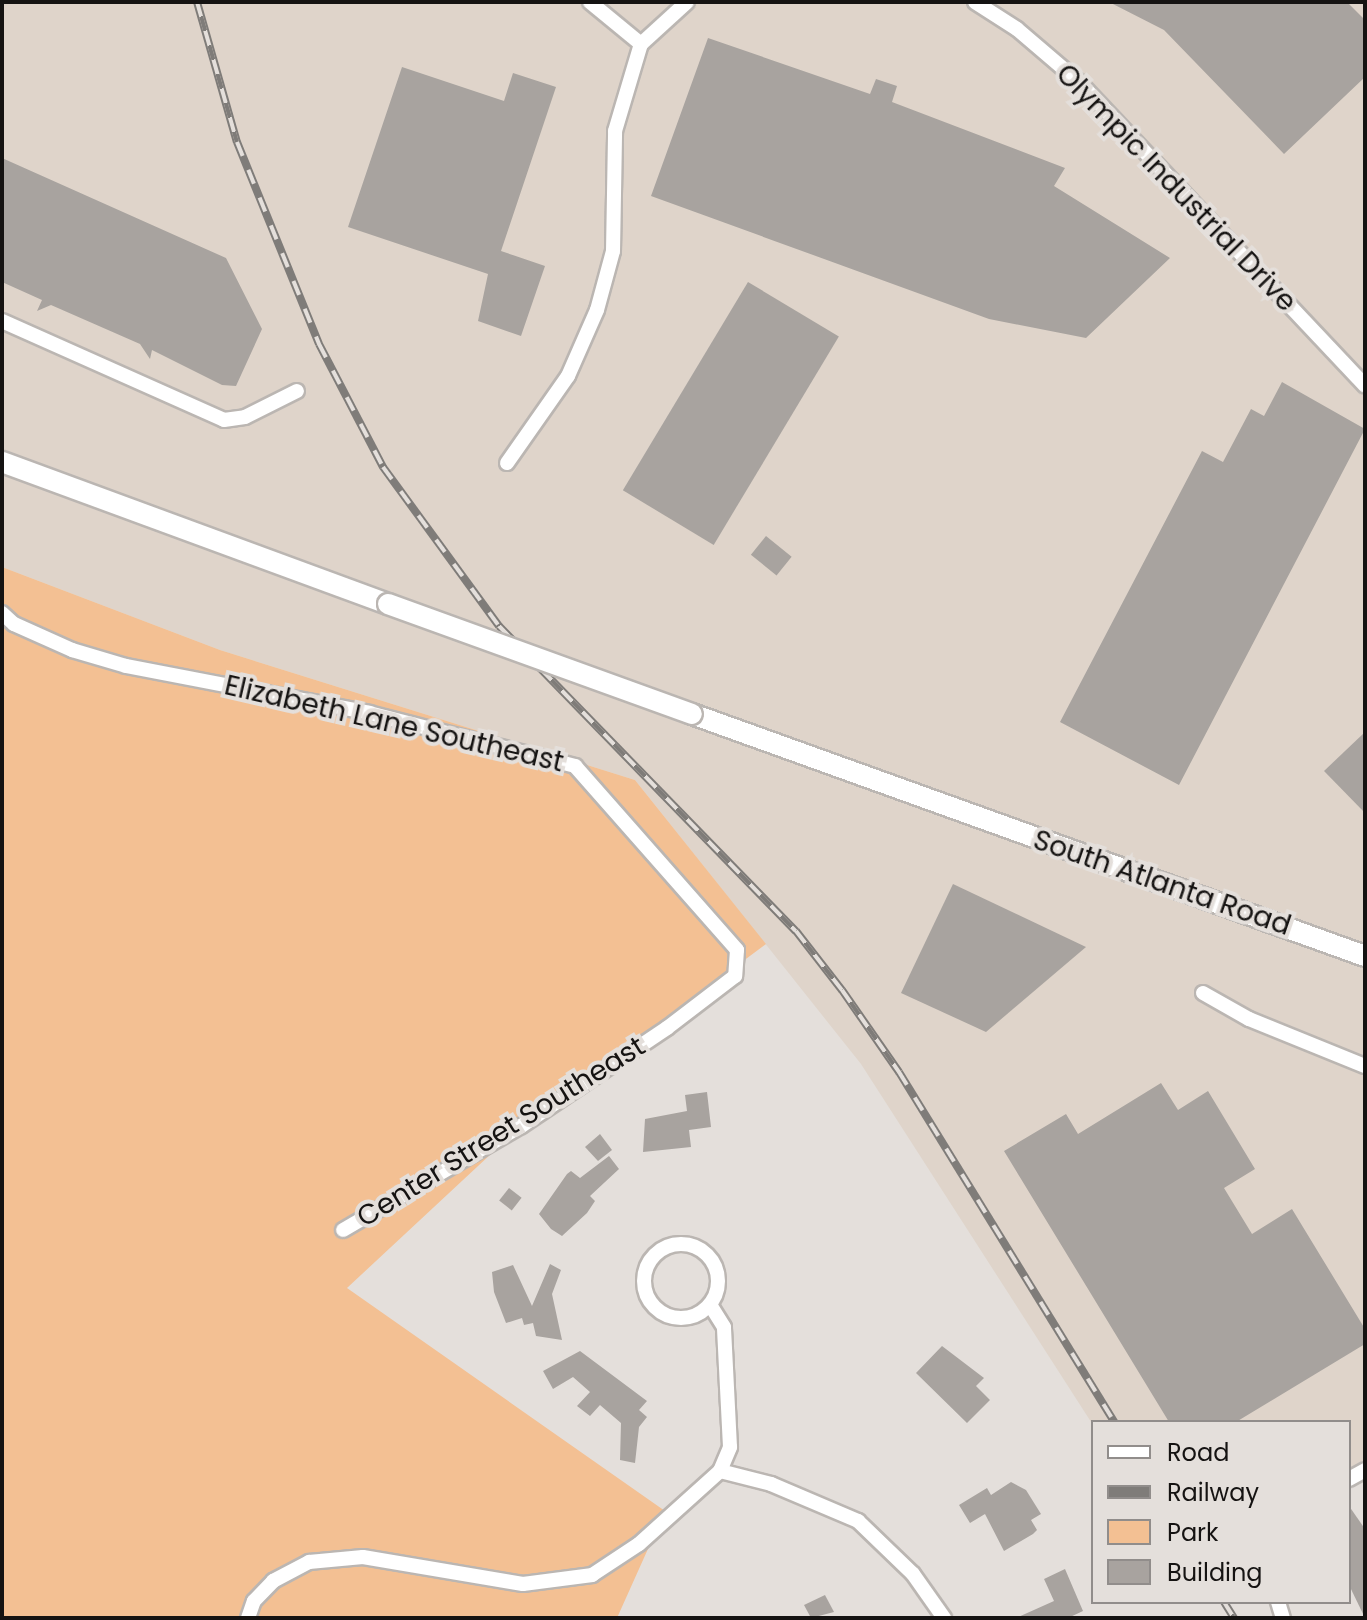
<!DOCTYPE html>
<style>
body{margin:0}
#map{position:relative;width:1367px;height:1620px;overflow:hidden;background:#e4dfdb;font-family:Poppins,sans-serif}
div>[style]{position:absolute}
.built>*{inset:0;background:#dfd4ca}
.green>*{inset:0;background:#f3c093}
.building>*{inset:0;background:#a8a39f;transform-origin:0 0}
.roads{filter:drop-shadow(2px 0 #bbb6b2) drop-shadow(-2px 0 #bbb6b2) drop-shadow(0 2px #bbb6b2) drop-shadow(0 -2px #bbb6b2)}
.street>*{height:14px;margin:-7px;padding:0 7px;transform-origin:7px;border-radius:7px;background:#fff}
.street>.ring{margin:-7px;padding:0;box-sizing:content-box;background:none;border:14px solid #fff;border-radius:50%}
.secondary>*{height:20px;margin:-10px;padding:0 10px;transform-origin:10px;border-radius:10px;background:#fff}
.rail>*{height:8px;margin-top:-4px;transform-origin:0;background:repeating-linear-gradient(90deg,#e4dfdb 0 15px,#7f7c79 0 30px);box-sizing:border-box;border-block:2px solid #7f7c79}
.bridges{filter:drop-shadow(2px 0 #bbb6b2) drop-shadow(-2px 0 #bbb6b2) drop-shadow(0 2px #bbb6b2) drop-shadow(0 -2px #bbb6b2)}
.secondary-bridge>*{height:20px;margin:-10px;padding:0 10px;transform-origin:10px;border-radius:10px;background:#fff}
span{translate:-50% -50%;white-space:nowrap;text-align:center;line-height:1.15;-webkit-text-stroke:8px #e4dfdb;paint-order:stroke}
.street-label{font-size:28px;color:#151312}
.frame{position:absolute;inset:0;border:4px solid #151312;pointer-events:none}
.legend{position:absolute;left:1091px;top:1420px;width:260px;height:184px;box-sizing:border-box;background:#e4dfdb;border:2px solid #918d8b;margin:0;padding:10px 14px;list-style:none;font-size:24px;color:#151312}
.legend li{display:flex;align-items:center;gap:16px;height:40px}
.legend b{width:40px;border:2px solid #918d8b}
</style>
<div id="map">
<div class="built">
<i style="clip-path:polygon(2px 2px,1365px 2px,1365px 1464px,1349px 1473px,1349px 1422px,1093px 1425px,861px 1064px,635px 780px,220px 650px,2px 567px)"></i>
</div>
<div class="green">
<i style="clip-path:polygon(2px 567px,220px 650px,635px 780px,766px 944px,520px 1127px,347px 1288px,665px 1511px,617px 1618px,2px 1618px)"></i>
</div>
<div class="building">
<i style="clip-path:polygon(1109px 2px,1347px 2px,1365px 20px,1365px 77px,1284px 154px,1164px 30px)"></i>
<i style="clip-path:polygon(708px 38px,870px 94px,876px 79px,897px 86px,892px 102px,1065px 168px,1054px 186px,1170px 258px,1086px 338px,989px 319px,651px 196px)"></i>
<i style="clip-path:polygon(402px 67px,504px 101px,513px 73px,556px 87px,501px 251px,545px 266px,521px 336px,478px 321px,488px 274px,348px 227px)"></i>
<i style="clip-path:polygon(2px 158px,226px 258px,262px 329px,236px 386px,222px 385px,152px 350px,150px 359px,140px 344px,51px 305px,37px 311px,42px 300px,2px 282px)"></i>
<i style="left:748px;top:282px;width:106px;height:243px;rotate:31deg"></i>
<i style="clip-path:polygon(1282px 382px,1365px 429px,1179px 785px,1060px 722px,1202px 451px,1223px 462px,1251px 409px,1264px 416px)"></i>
<i style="left:766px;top:536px;width:33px;height:24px;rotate:39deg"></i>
<i style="clip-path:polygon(1365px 732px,1365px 813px,1324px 771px)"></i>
<i style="clip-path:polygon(953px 884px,1086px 947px,986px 1032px,901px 993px)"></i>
<i style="clip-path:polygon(1161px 1083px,1178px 1110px,1208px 1091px,1255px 1169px,1224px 1188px,1252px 1234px,1292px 1209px,1365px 1329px,1365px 1344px,1236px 1422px,1169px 1422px,1004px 1151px,1066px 1114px,1078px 1134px)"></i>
<i style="clip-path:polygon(707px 1092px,711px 1127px,689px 1130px,691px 1147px,643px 1152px,645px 1119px,687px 1111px,685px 1095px)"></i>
<i style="clip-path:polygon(600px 1134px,612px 1150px,598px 1161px,585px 1147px)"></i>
<i style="clip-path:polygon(609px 1156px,619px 1169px,590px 1196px,595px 1201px,587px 1213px,562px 1236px,551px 1229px,539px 1214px,567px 1174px,571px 1171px,580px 1178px)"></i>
<i style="left:509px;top:1188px;width:16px;height:16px;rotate:38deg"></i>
<i style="clip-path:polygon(550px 1264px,561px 1270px,552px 1294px,562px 1340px,536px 1336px,533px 1323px,524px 1325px,522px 1318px,506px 1323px,494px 1292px,492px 1272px,513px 1265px,532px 1306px)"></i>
<i style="clip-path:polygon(942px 1346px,984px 1378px,976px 1386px,990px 1400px,967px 1423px,916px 1373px)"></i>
<i style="clip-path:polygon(580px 1351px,647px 1401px,639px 1410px,647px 1417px,639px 1427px,635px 1463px,620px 1460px,621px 1423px,600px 1405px,590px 1416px,577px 1406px,590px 1392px,573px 1377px,553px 1389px,543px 1371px)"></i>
<i style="clip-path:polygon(1011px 1482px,1026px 1490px,1041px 1514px,1031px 1520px,1037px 1530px,1033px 1534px,1004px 1551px,985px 1514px,970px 1523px,959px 1505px,987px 1488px,991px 1495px)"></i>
<i style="clip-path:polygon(1349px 1506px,1365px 1529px,1365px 1618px,1349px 1585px)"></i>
<i style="clip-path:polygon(1065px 1569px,1083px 1611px,1068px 1618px,1016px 1618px,1054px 1601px,1044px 1579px)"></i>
<i style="clip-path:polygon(825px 1595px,834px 1612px,811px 1618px,804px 1605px)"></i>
</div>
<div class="roads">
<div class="street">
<i style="left:590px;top:2px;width:66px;rotate:39.5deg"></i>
<i style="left:975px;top:2px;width:50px;rotate:32.7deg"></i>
<i style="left:1017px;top:29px;width:82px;rotate:40.5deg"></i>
<i style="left:1079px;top:82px;width:417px;rotate:46.7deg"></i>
<i style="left:2px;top:321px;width:243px;rotate:24deg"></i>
<i style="left:224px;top:420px;width:21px;rotate:-8deg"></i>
<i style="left:245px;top:417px;width:58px;rotate:-26.6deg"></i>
<i style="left:507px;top:463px;width:106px;rotate:-55deg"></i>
<i style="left:568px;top:376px;width:72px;rotate:-66.3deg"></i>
<i style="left:597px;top:310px;width:61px;rotate:-74.8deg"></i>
<i style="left:613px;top:251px;width:120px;rotate:-89deg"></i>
<i style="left:615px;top:131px;width:91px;rotate:-73.4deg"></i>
<i style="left:641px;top:44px;width:62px;rotate:-42.4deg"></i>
<i style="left:2px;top:613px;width:16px;rotate:43deg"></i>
<i style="left:14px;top:624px;width:64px;rotate:24.1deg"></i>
<i style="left:72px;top:650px;width:56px;rotate:16.5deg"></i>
<i style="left:126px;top:666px;width:248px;rotate:10.9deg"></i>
<i style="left:369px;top:713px;width:213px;rotate:14.4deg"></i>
<i style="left:575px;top:766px;width:245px;rotate:48.6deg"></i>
<i style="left:737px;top:950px;width:26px;rotate:94deg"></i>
<i style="left:735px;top:976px;width:86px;rotate:142.6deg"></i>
<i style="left:667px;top:1028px;width:176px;rotate:146.1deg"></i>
<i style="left:521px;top:1126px;width:206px;rotate:149.7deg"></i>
<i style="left:1203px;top:993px;width:53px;rotate:29.5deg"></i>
<i style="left:1249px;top:1019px;width:125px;rotate:22.1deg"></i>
<i class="ring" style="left:644px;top:1244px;width:60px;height:60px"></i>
<i style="left:720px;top:1471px;width:53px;rotate:14.3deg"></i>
<i style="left:771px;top:1484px;width:95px;rotate:23deg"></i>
<i style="left:858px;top:1521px;width:76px;rotate:43.9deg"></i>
<i style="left:913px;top:1574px;width:54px;rotate:54.8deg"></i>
<i style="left:1349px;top:1479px;width:18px;rotate:-29deg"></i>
<i style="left:1278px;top:1602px;width:17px;rotate:73deg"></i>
<i style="left:248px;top:1618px;width:18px;rotate:-71deg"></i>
<i style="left:254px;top:1601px;width:28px;rotate:-46deg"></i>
<i style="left:273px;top:1581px;width:41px;rotate:-27.8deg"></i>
<i style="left:309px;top:1562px;width:54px;rotate:-5.3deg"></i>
<i style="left:363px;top:1557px;width:162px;rotate:9.6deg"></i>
<i style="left:523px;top:1584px;width:70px;rotate:-7.4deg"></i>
<i style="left:592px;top:1575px;width:56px;rotate:-33.4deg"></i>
<i style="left:639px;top:1544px;width:109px;rotate:-42deg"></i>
<i style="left:720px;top:1471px;width:26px;rotate:-67deg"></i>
<i style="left:730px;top:1447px;width:120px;rotate:-92.9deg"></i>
<i style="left:724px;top:1327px;width:26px;rotate:-122deg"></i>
</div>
<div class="secondary">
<i style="left:2px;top:462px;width:411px;rotate:20.2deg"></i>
<i style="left:692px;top:714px;width:715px;rotate:19.78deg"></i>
</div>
</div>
<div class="rail">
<i style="left:197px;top:2px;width:146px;rotate:74.1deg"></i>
<i style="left:237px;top:142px;width:218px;rotate:67.9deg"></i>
<i style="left:319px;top:344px;width:139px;rotate:62.5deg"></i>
<i style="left:383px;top:467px;width:197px;rotate:53.9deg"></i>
<i style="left:499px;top:626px;width:426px;rotate:45.8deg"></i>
<i style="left:796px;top:931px;width:75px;rotate:52.1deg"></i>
<i style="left:842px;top:990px;width:100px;rotate:55.2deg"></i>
<i style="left:899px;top:1072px;width:411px;rotate:58.4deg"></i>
<i style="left:1224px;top:1602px;width:19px;rotate:58deg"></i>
</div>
<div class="bridges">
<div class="secondary-bridge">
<i style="left:388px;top:604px;width:323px;rotate:19.9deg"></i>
</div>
</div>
<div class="street-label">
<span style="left:1176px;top:188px;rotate:46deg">Olympic Industrial Drive</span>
<span style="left:394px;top:724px;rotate:13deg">Elizabeth Lane Southeast</span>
<span style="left:1162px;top:883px;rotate:19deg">South Atlanta Road</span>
<span style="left:501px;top:1132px;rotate:-32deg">Center Street Southeast</span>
</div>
<div class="frame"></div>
<ul class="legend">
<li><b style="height:10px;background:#fff"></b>Road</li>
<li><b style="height:10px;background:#7f7c79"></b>Railway</li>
<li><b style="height:22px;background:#f3c093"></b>Park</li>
<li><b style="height:22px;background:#a8a39f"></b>Building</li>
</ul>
</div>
